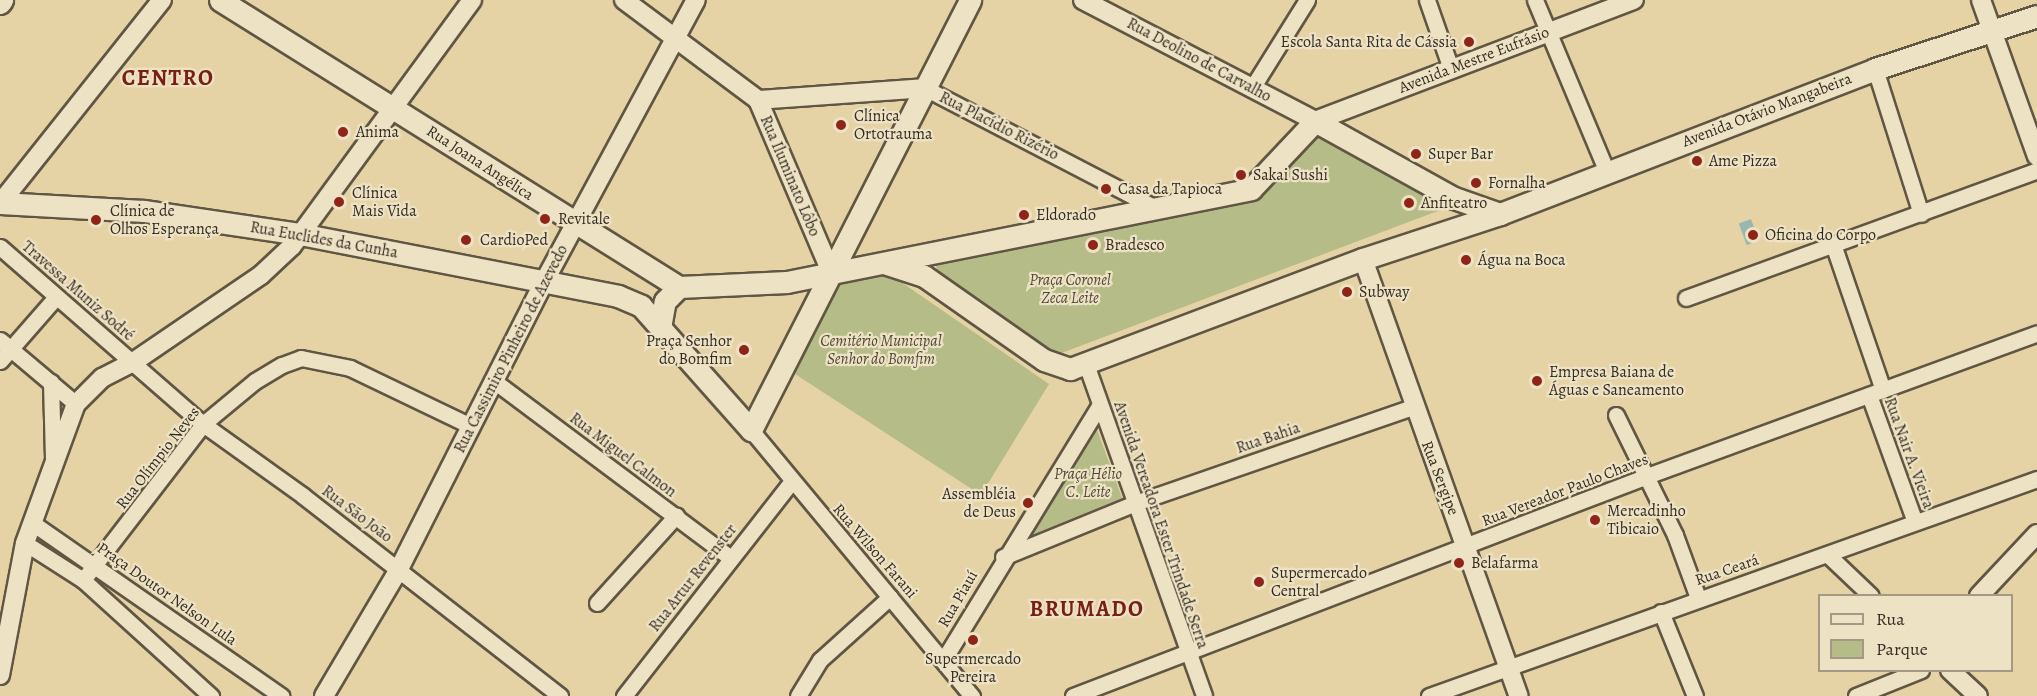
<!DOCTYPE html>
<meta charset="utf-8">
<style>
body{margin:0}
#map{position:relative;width:2037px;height:696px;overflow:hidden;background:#e5d3a6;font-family:Alegreya,serif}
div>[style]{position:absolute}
.green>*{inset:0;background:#b5bc87}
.water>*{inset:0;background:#99b6b1;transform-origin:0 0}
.roads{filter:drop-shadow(2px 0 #605643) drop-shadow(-2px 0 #605643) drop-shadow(0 2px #605643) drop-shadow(0 -2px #605643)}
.minor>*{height:15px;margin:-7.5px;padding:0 7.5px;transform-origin:7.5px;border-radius:7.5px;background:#eee2c5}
.tertiary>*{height:18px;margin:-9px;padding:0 9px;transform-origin:9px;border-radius:9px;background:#eee2c5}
.secondary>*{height:21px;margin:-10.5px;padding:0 10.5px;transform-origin:10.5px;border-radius:10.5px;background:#eee2c5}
.dots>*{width:16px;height:16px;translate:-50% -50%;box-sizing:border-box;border:3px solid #eee2c5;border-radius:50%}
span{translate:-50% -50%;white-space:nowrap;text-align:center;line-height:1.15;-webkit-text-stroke:4.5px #eee2c5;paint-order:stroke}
.poi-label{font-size:16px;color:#342c22}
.right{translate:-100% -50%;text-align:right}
.left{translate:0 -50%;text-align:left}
.street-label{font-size:16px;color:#342c22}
.park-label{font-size:16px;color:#4e4936;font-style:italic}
.district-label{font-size:22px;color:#7a1f14;font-weight:700;letter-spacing:1.5px}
.legend{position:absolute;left:1818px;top:594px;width:195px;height:78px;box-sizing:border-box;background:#eee2c5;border:2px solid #a49984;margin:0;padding:8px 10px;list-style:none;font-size:18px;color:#342c22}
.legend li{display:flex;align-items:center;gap:12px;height:30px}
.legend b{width:30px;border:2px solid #a49984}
</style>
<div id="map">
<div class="green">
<i style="clip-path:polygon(1305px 127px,1445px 197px,1443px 209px,1059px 354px,937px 277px,936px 260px,1252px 191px)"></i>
<i style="clip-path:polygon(891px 275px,1049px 384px,981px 495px,795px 374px,839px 283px)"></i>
<i style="clip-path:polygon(1096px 427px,1122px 498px,1017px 541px)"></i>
</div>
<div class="water">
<i style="left:1751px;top:219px;width:23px;height:13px;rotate:70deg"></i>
</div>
<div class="roads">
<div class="minor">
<i style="left:1427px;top:0;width:73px;rotate:70.8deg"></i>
<i style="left:1535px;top:0;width:184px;rotate:67.3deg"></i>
<i style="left:1875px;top:69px;width:152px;rotate:72.4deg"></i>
<i style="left:925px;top:88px;width:262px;rotate:27.5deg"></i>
<i style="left:1252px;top:88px;width:104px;rotate:-58deg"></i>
<i style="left:0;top:247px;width:269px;rotate:41.1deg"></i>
<i style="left:203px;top:424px;width:122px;rotate:35.6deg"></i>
<i style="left:302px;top:495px;width:327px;rotate:37.9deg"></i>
<i style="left:1834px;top:247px;width:151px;rotate:71.1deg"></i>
<i style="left:1686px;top:298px;width:374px;rotate:-20deg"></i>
<i style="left:0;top:340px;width:99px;rotate:40.1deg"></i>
<i style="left:0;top:361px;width:85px;rotate:-48.8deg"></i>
<i style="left:1086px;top:364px;width:352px;rotate:70.4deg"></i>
<i style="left:494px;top:381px;width:296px;rotate:36.8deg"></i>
<i style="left:51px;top:382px;width:78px;rotate:88.5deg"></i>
<i style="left:1869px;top:395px;width:135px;rotate:70.1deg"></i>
<i style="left:1616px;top:415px;width:134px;rotate:63.8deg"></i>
<i style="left:1675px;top:535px;width:67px;rotate:69.9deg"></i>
<i style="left:751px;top:430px;width:346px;rotate:50.3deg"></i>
<i style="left:31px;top:522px;width:305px;rotate:34.8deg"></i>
<i style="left:25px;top:543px;width:69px;rotate:32.5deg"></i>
<i style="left:83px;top:580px;width:173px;rotate:42.2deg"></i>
<i style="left:1828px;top:555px;width:59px;rotate:43.6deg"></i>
<i style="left:1003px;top:557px;width:143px;rotate:-22.2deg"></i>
<i style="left:1135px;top:503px;width:294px;rotate:-19.1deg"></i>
<i style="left:83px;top:580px;width:197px;rotate:-52.4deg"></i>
<i style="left:203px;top:424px;width:67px;rotate:-39.6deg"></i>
<i style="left:255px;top:381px;width:31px;rotate:-31deg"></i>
<i style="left:282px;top:365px;width:20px;rotate:-20deg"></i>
<i style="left:301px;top:358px;width:50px;rotate:11.5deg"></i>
<i style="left:350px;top:368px;width:134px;rotate:25.6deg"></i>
<i style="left:597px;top:603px;width:118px;rotate:-47.8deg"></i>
<i style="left:1661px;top:612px;width:91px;rotate:68deg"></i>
<i style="left:944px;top:659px;width:297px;rotate:-58.5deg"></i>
<i style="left:624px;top:696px;width:271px;rotate:-52deg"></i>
<i style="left:798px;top:696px;width:42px;rotate:-58.6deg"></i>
<i style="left:820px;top:660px;width:94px;rotate:-42deg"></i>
<i style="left:1073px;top:696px;width:615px;rotate:-20.97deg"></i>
<i style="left:1647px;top:476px;width:415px;rotate:-20.1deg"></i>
<i style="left:1429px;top:696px;width:646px;rotate:-19.64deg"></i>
<i style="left:1856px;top:696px;width:70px;rotate:-21.8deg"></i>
</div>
<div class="tertiary">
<i style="left:624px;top:0;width:167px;rotate:36.7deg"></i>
<i style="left:758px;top:100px;width:189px;rotate:67deg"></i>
<i style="left:1083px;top:0;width:262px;rotate:27.5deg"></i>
<i style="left:1315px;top:121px;width:341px;rotate:-20.8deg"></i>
<i style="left:1981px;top:0;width:166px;rotate:70.3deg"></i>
<i style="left:758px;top:100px;width:167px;rotate:-4.1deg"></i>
<i style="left:2px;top:201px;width:257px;rotate:-51.5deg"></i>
<i style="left:1363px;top:259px;width:464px;rotate:70.4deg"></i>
<i style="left:1979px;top:596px;width:85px;rotate:-46.9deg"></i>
<i style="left:1950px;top:670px;width:38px;rotate:43deg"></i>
<i style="left:0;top:675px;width:134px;rotate:-79.3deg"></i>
<i style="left:25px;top:543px;width:148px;rotate:-69.9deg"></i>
<i style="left:76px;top:404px;width:37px;rotate:-45deg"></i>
<i style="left:102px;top:378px;width:34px;rotate:-27deg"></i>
<i style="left:132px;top:363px;width:156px;rotate:-34.3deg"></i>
<i style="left:261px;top:275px;width:42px;rotate:-43.1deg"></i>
<i style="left:292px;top:246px;width:305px;rotate:-53.8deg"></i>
<i style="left:324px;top:696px;width:147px;rotate:-59.4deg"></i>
<i style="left:399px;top:569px;width:322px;rotate:-63.2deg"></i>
<i style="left:544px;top:282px;width:320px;rotate:-61.7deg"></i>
</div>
<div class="secondary">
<i style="left:220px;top:0;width:541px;rotate:32.02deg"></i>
<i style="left:0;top:3px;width:4px;rotate:-56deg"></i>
<i style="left:0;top:203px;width:144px;rotate:3.2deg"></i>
<i style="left:144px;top:211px;width:158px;rotate:8.4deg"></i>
<i style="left:300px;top:234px;width:324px;rotate:11deg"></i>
<i style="left:618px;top:296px;width:25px;rotate:23deg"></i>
<i style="left:641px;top:306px;width:166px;rotate:48.4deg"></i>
<i style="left:751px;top:430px;width:483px;rotate:-63deg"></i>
<i style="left:884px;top:263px;width:42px;rotate:18deg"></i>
<i style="left:924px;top:276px;width:146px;rotate:35deg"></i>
<i style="left:1044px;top:360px;width:28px;rotate:19deg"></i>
<i style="left:1070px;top:369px;width:313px;rotate:-20.6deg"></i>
<i style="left:1363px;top:259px;width:144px;rotate:-18.2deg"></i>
<i style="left:1500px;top:214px;width:402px;rotate:-21.1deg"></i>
<i style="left:1875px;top:69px;width:170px;rotate:-18.1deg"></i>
<i style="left:679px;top:287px;width:108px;rotate:-2.7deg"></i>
<i style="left:787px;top:282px;width:473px;rotate:-11.3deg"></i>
<i style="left:1251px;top:189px;width:93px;rotate:-46.7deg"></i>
<i style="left:1315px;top:121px;width:159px;rotate:29deg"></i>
<i style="left:1454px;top:198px;width:49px;rotate:19.2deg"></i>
<i style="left:660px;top:328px;width:27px;rotate:-80deg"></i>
<i style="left:665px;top:301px;width:20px;rotate:-45deg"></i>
</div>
</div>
<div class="dots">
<i style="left:1469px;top:42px;background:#8f2418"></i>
<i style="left:841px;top:125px;background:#8f2418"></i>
<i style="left:343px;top:132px;background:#8f2418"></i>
<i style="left:1416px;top:154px;background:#8f2418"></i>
<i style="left:1697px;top:161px;background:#8f2418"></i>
<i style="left:1241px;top:175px;background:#8f2418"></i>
<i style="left:1476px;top:183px;background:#8f2418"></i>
<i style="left:1106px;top:189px;background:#8f2418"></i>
<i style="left:339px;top:202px;background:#8f2418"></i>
<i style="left:1409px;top:203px;background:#8f2418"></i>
<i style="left:1024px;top:215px;background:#8f2418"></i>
<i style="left:545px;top:219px;background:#8f2418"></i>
<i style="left:96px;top:220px;background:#8f2418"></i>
<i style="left:1753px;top:235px;background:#8f2418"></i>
<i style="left:466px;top:240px;background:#8f2418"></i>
<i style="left:1093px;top:245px;background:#8f2418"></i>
<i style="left:1466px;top:260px;background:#8f2418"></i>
<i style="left:1347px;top:292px;background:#8f2418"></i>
<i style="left:744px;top:350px;background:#8f2418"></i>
<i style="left:1537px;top:381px;background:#8f2418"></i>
<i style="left:1028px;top:503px;background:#8f2418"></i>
<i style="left:1595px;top:520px;background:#8f2418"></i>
<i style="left:1459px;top:563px;background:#8f2418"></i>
<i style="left:1259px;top:582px;background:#8f2418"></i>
<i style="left:973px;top:640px;background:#8f2418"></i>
</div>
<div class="poi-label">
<span class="right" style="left:1457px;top:42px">Escola Santa Rita de Cássia</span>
<span class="left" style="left:854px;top:125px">Clínica<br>Ortotrauma</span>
<span class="left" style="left:356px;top:132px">Anima</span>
<span class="left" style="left:1428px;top:154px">Super Bar</span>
<span class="left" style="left:1709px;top:161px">Ame Pizza</span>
<span class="left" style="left:1253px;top:175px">Sakai Sushi</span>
<span class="left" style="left:1488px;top:183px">Fornalha</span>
<span class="left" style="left:1118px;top:189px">Casa da Tapioca</span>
<span class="left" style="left:352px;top:202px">Clínica<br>Mais Vida</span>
<span class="left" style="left:1421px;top:203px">Anfiteatro</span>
<span class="left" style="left:110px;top:220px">Clínica de<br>Olhos Esperança</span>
<span class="left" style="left:1036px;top:215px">Eldorado</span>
<span class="left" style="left:558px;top:219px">Revitale</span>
<span class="left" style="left:1765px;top:235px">Oficina do Corpo</span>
<span class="left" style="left:480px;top:240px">CardioPed</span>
<span class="left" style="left:1105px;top:245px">Bradesco</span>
<span class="left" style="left:1478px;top:260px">Água na Boca</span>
<span class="left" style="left:1359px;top:292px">Subway</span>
<span class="right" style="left:732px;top:350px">Praça Senhor<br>do Bomfim</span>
<span class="left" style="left:1549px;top:381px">Empresa Baiana de<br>Águas e Saneamento</span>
<span class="right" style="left:1016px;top:503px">Assembléia<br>de Deus</span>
<span class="left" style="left:1607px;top:520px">Mercadinho<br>Tibicaio</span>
<span class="left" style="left:1471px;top:563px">Belafarma</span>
<span class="left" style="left:1271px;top:582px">Supermercado<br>Central</span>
<span style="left:973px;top:668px">Supermercado<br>Pereira</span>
</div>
<div class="street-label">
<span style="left:1199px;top:60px;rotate:28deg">Rua Deolino de Carvalho</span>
<span style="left:1474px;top:60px;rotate:-21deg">Avenida Mestre Eufrásio</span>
<span style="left:1767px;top:110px;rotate:-21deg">Avenida Otávio Mangabeira</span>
<span style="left:999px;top:126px;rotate:27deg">Rua Placídio Rizério</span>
<span style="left:480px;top:163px;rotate:33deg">Rua Joana Angélica</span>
<span style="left:790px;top:176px;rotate:67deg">Rua Iluminato Lôbo</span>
<span style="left:324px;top:240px;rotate:10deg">Rua Euclides da Cunha</span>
<span style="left:78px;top:291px;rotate:41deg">Travessa Muniz Sodré</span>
<span style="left:511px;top:349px;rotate:-63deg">Rua Cassimiro Pinheiro de Azevedo</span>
<span style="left:1268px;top:438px;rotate:-19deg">Rua Bahia</span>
<span style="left:1909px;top:453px;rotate:70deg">Rua Nair A. Vieira</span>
<span style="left:623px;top:455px;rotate:37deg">Rua Miguel Calmon</span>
<span style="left:158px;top:458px;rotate:-52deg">Rua Olímpio Neves</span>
<span style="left:1440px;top:478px;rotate:69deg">Rua Sergipe</span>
<span style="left:1565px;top:490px;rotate:-21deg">Rua Vereador Paulo Chaves</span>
<span style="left:357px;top:514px;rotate:37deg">Rua São João</span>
<span style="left:1161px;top:525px;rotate:71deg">Avenida Vereadora Ester Trindade Serra</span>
<span style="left:875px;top:551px;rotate:49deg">Rua Wilson Farani</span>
<span style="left:1727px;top:570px;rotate:-19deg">Rua Ceará</span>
<span style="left:693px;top:578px;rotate:-52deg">Rua Artur Revenster</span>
<span style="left:167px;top:594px;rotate:35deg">Praça Doutor Nelson Lula</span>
<span style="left:958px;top:599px;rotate:-60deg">Rua Piauí</span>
</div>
<div class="park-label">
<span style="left:1070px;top:289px">Praça Coronel<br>Zeca Leite</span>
<span style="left:881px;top:350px">Cemitério Municipal<br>Senhor do Bomfim</span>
<span style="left:1088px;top:483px">Praça Hélio<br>C. Leite</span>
</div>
<div class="district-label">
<span style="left:168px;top:79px">CENTRO</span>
<span style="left:1087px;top:610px">BRUMADO</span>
</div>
<ul class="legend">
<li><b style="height:8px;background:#eee2c5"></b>Rua</li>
<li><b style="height:16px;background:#b5bc87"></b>Parque</li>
</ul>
</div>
